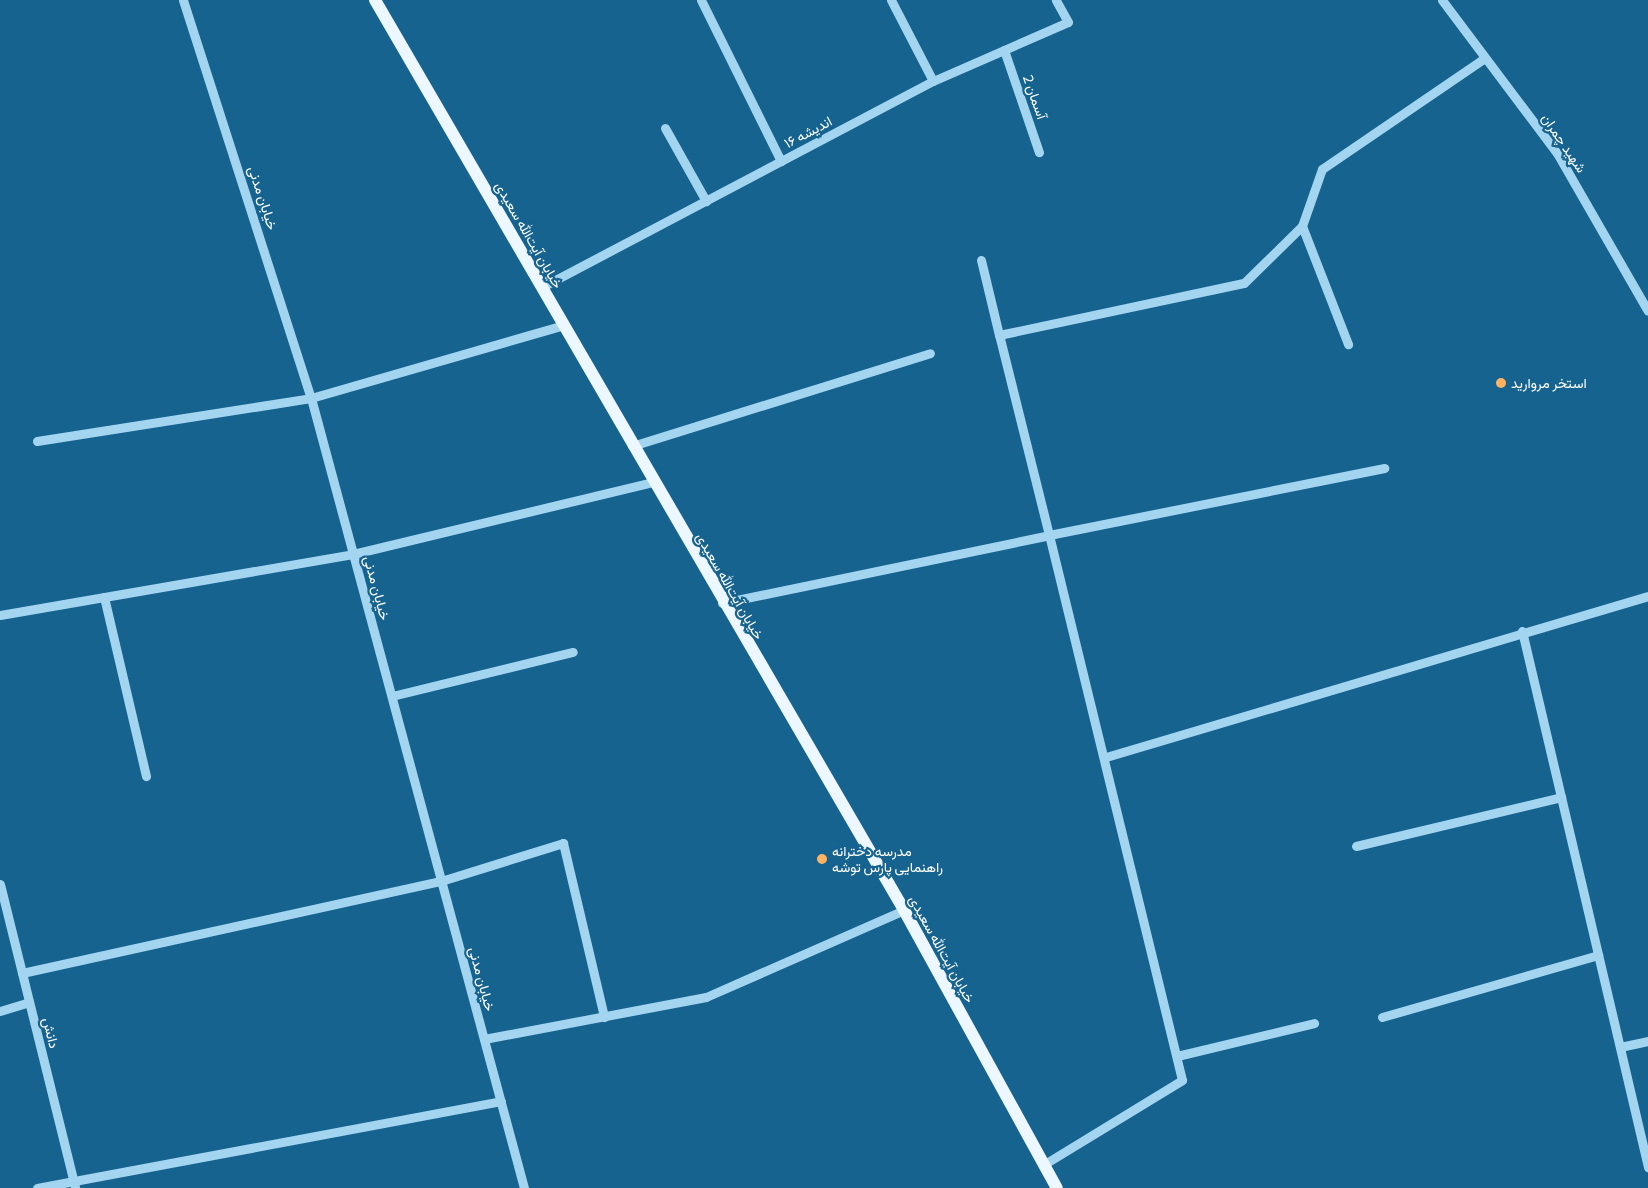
<!DOCTYPE html>
<meta charset="utf-8">
<style>
body{margin:0}
#map{position:relative;width:1648px;height:1188px;overflow:hidden;background:#166390;font-family:Commissioner,Vazirmatn,sans-serif}
div>[style]{position:absolute}
.minor>*{height:9px;margin:-4.5px;padding:0 4.5px;transform-origin:4.5px;border-radius:4.5px;background:#a3d5f0}
.major>*{height:12px;margin:-6px;padding:0 6px;transform-origin:6px;border-radius:6px;background:#ecf7ff}
.dots>*{width:14px;height:14px;translate:-50% -50%;box-sizing:border-box;border:2px solid #166390;border-radius:50%}
span{translate:-50% -50%;white-space:nowrap;text-align:center;line-height:1.15;-webkit-text-stroke:4.5px #166390;paint-order:stroke}
.street-label{font-size:14px;color:#fff}
.poi-label{font-size:14px;color:#fff}
.left{translate:0 -50%;text-align:left}
</style>
<div id="map">
<div class="minor">
<i style="left:183px;top:0;width:418px;rotate:72.2deg"></i>
<i style="left:311px;top:398px;width:818px;rotate:74.91deg"></i>
<i style="left:701px;top:0;width:180px;rotate:63.6deg"></i>
<i style="left:891px;top:0;width:91px;rotate:62.6deg"></i>
<i style="left:1442px;top:0;width:191px;rotate:53.1deg"></i>
<i style="left:1557px;top:153px;width:182px;rotate:60.1deg"></i>
<i style="left:1004px;top:50px;width:108px;rotate:71.1deg"></i>
<i style="left:665px;top:128px;width:84px;rotate:60.7deg"></i>
<i style="left:1302px;top:226px;width:127px;rotate:68.7deg"></i>
<i style="left:981px;top:260px;width:77px;rotate:76.5deg"></i>
<i style="left:542px;top:287px;width:442px;rotate:-27.8deg"></i>
<i style="left:933px;top:81px;width:147px;rotate:-23.6deg"></i>
<i style="left:1068px;top:22px;width:25px;rotate:-119deg"></i>
<i style="left:37px;top:441px;width:277px;rotate:-8.9deg"></i>
<i style="left:311px;top:398px;width:263px;rotate:-16.1deg"></i>
<i style="left:632px;top:446px;width:312px;rotate:-17.3deg"></i>
<i style="left:104px;top:597px;width:184px;rotate:76.8deg"></i>
<i style="left:722px;top:603px;width:334px;rotate:-11.7deg"></i>
<i style="left:1049px;top:535px;width:206px;rotate:-104deg"></i>
<i style="left:999px;top:335px;width:250px;rotate:-12deg"></i>
<i style="left:1244px;top:283px;width:81px;rotate:-44.5deg"></i>
<i style="left:1302px;top:226px;width:60px;rotate:-70.7deg"></i>
<i style="left:1322px;top:169px;width:197px;rotate:-34.3deg"></i>
<i style="left:0;top:615px;width:358px;rotate:-9.8deg"></i>
<i style="left:353px;top:554px;width:309px;rotate:-13.5deg"></i>
<i style="left:1522px;top:631px;width:551px;rotate:76.77deg"></i>
<i style="left:392px;top:696px;width:186px;rotate:-13.7deg"></i>
<i style="left:1106px;top:757px;width:565px;rotate:-16.54deg"></i>
<i style="left:1356px;top:846px;width:211px;rotate:-13.4deg"></i>
<i style="left:0;top:884px;width:313px;rotate:76.1deg"></i>
<i style="left:22px;top:973px;width:429px;rotate:-12.4deg"></i>
<i style="left:441px;top:881px;width:128px;rotate:-17.3deg"></i>
<i style="left:563px;top:843px;width:179px;rotate:76.7deg"></i>
<i style="left:0;top:1011px;width:30px;rotate:-17deg"></i>
<i style="left:1382px;top:1017px;width:225px;rotate:-16deg"></i>
<i style="left:484px;top:1039px;width:226px;rotate:-10.7deg"></i>
<i style="left:706px;top:997px;width:216px;rotate:-23.7deg"></i>
<i style="left:1620px;top:1047px;width:29px;rotate:-12deg"></i>
<i style="left:1177px;top:1056px;width:141px;rotate:-13.5deg"></i>
<i style="left:1043px;top:1165px;width:163px;rotate:-31.4deg"></i>
<i style="left:1182px;top:1080px;width:561px;rotate:-103.71deg"></i>
<i style="left:1049px;top:535px;width:342px;rotate:-11.3deg"></i>
<i style="left:37px;top:1188px;width:472px;rotate:-10.6deg"></i>
</div>
<div class="major">
<i style="left:375px;top:0;width:1053px;rotate:59.83deg"></i>
<i style="left:904px;top:910px;width:317px;rotate:61.2deg"></i>
</div>
<div class="dots">
<i style="left:1501px;top:383px;background:#ffb362"></i>
<i style="left:822px;top:859px;background:#ffb362"></i>
</div>
<div class="street-label">
<span style="left:1035px;top:97px;rotate:71deg">آسمان 2</span>
<span style="left:808px;top:132px;rotate:-28deg">اندیشه ۱۶</span>
<span style="left:1564px;top:143px;rotate:56deg">شهید چمران</span>
<span style="left:263px;top:198px;rotate:72deg">خیابان مدنی</span>
<span style="left:529px;top:235px;rotate:60deg">خیابان آیت‌الله سعیدی</span>
<span style="left:730px;top:586px;rotate:60deg">خیابان آیت‌الله سعیدی</span>
<span style="left:377px;top:588px;rotate:75deg">خیابان مدنی</span>
<span style="left:942px;top:949px;rotate:61deg">خیابان آیت‌الله سعیدی</span>
<span style="left:482px;top:979px;rotate:75deg">خیابان مدنی</span>
<span style="left:51px;top:1033px;rotate:76deg">دانش</span>
</div>
<div class="poi-label">
<span class="left" style="left:1511px;top:383px">استخر مروارید</span>
<span class="left" style="left:832px;top:859px">مدرسه دخترانه<br>راهنمایی پارس توشه</span>
</div>
</div>
